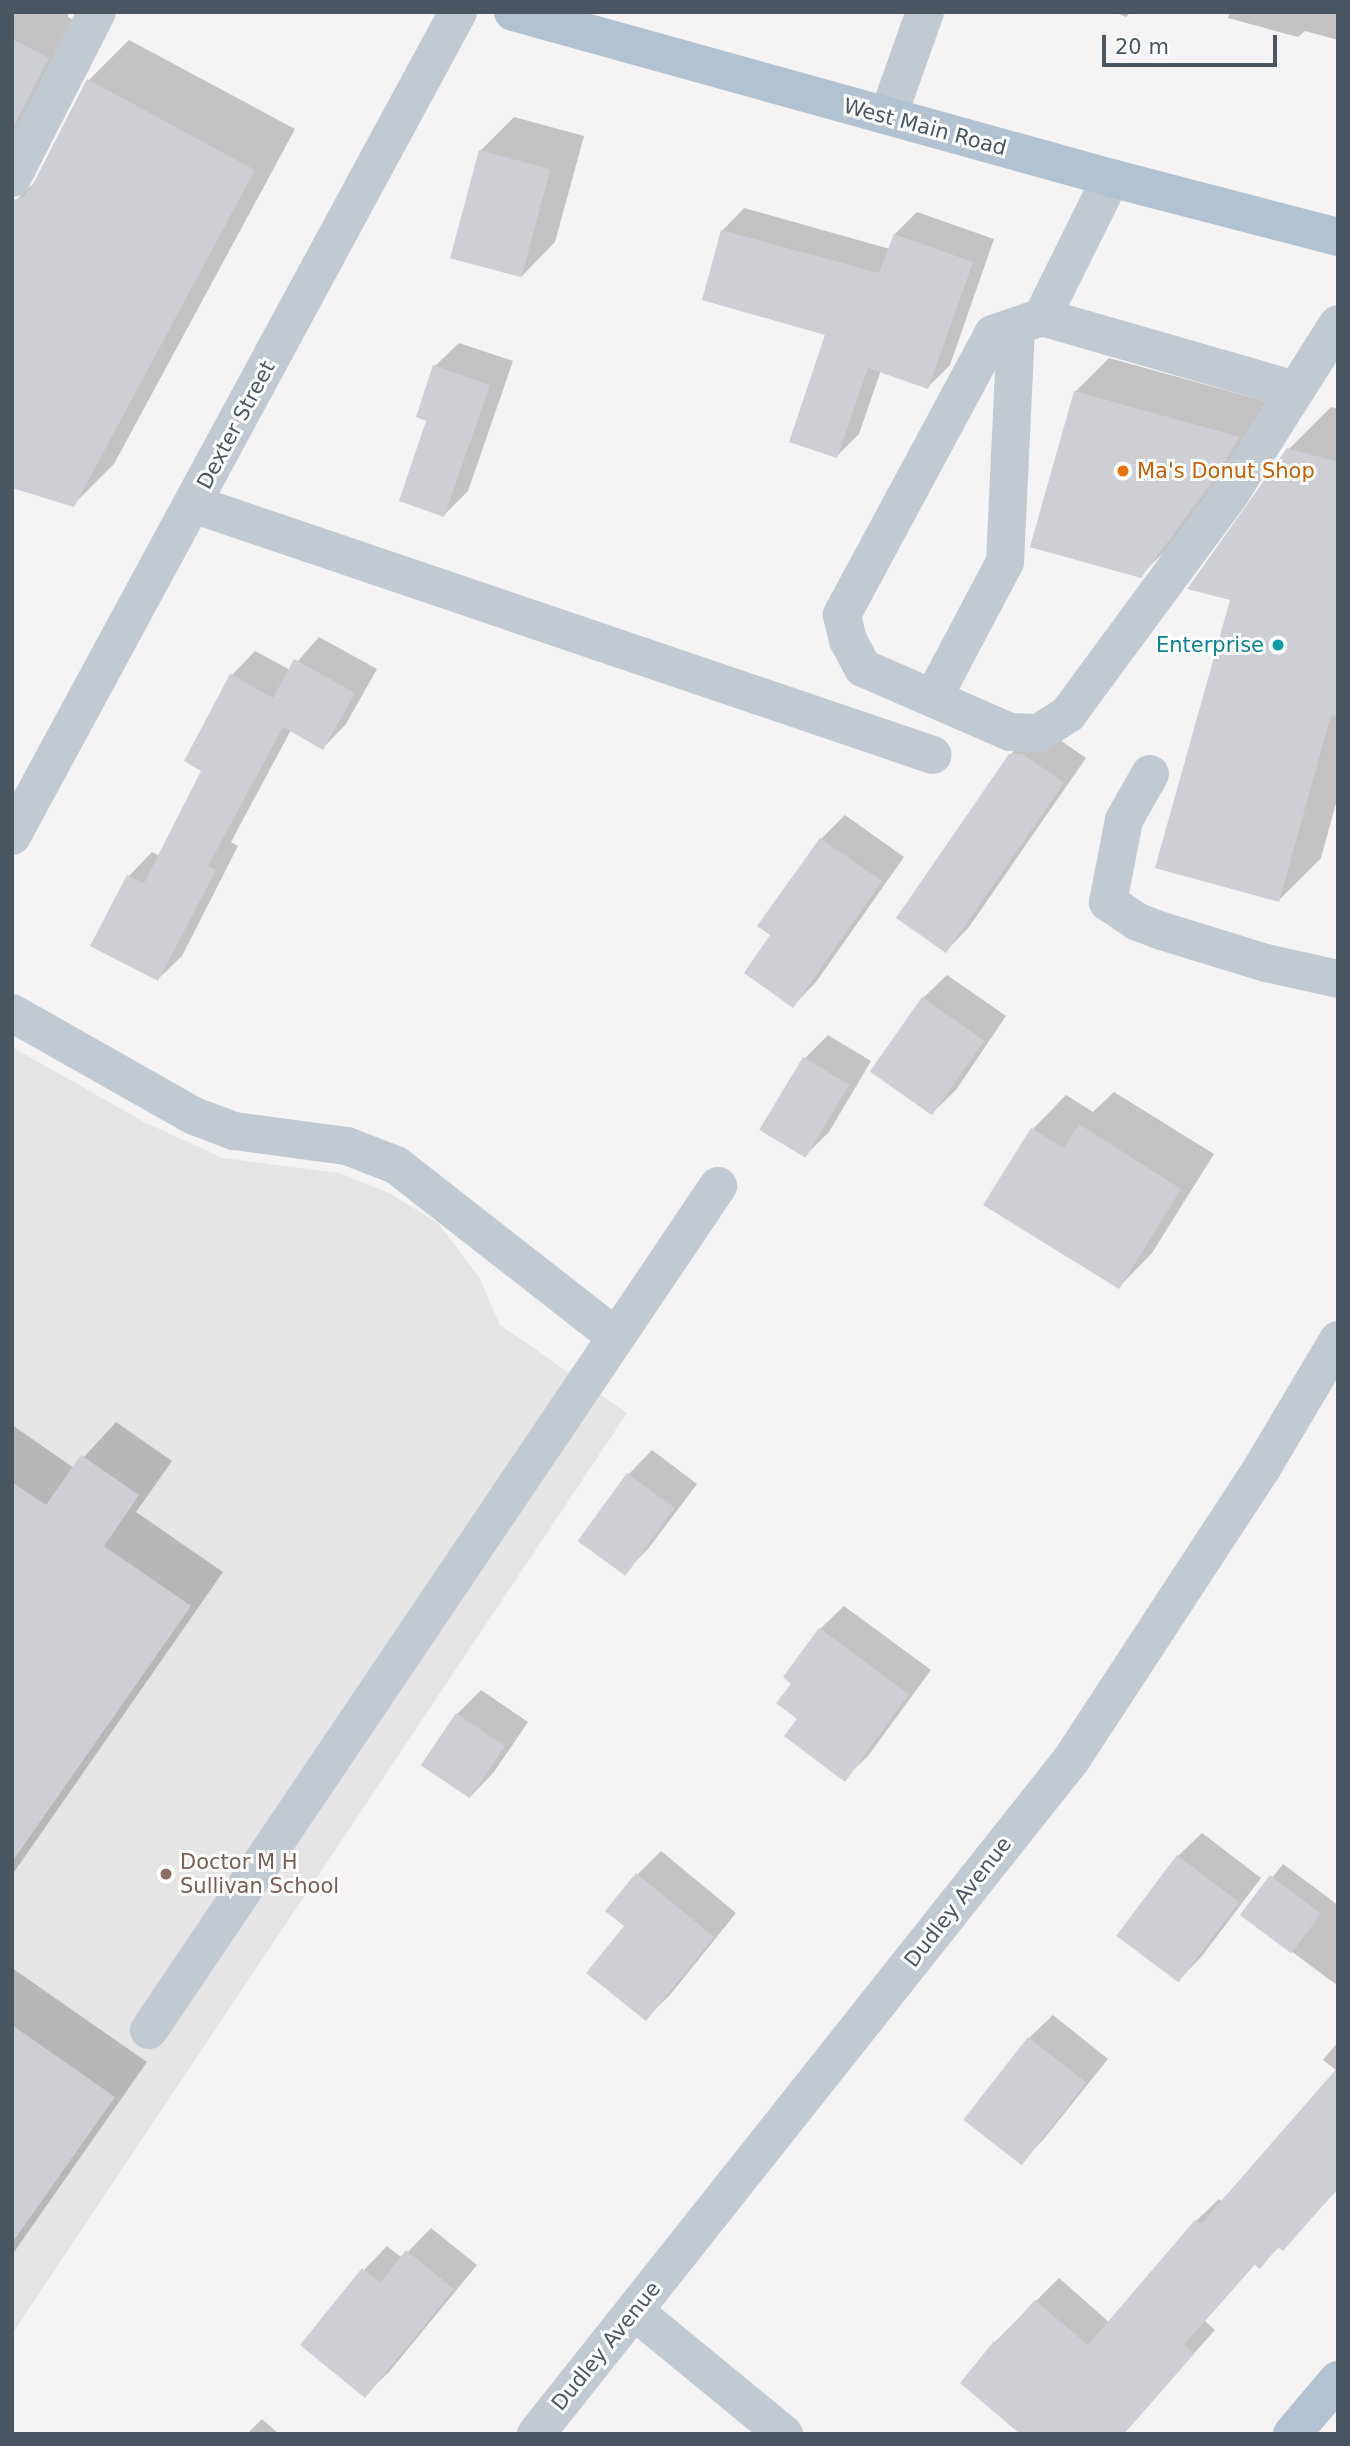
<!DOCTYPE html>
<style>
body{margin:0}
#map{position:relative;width:1350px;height:2446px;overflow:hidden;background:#f5f3f3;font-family:"DejaVu Sans",sans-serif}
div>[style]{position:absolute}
.education>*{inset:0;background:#e6e4e5}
.shadow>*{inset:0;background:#0003}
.building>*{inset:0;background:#cdcfd5;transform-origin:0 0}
.minor>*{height:38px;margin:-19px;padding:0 19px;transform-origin:19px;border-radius:19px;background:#c1cad2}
.major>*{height:38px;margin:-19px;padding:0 19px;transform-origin:19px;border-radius:19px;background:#b3c2d1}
.dots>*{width:19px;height:19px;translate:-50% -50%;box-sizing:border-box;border:4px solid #fff;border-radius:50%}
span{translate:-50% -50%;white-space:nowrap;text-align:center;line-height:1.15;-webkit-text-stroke:6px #fff;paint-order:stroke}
.street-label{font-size:21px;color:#4a5661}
.food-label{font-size:21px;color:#c56008}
.left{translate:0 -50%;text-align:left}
.culture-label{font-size:21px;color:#0d838f}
.right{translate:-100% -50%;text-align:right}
.education-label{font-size:21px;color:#785e54}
.frame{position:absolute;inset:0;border:14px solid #4a5661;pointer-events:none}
.scale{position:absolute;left:1102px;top:35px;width:175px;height:32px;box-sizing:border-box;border:4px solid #4a5661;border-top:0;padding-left:9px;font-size:21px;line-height:24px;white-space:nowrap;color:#4a5661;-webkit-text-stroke:5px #fff;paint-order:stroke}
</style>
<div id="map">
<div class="education">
<i style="clip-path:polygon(12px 1047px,146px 1123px,223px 1158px,339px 1173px,389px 1193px,438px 1223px,479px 1277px,500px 1325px,627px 1413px,12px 2334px)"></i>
</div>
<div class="shadow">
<i style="clip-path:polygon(12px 12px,68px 12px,68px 17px,81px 24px,12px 165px)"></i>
<i style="clip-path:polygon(1114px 12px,1131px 12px,1126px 17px)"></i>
<i style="clip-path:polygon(1230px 12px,1338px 12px,1338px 40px,1305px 31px,1298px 37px,1228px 18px)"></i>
<i style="clip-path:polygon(129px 40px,295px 129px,114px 464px,73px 505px,17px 199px,39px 178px,89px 80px)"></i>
<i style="clip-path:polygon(514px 117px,584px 136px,555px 242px,522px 276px,480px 151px)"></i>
<i style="clip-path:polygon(744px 208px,890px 249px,895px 234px,917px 212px,994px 239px,950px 365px,928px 387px,881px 370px,859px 434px,837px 456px,827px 334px,722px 231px)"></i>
<i style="clip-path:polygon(459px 343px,513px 361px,468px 491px,444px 515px,429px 420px,435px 366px)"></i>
<i style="clip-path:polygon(1109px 358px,1272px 403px,1174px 542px,1140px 576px,1075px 392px)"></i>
<i style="clip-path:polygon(1331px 407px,1338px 409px,1338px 796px,1321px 858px,1279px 900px,1232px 599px,1289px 449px)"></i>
<i style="clip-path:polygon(319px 637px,377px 669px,346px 724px,323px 748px,291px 730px,231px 842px,238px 846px,182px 956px,158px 979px,92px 945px,129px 876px,152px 852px,160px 856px,203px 770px,232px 675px,255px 651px,290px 670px)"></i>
<i style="clip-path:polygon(1034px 731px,1047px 731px,1086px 758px,969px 927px,946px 951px,1010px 755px)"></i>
<i style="clip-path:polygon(845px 815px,904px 857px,816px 982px,793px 1006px,773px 935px,760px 926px,821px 839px)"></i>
<i style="clip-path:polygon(947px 975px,1006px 1016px,956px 1090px,932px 1113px,923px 998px)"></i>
<i style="clip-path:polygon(828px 1035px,871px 1061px,829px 1132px,805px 1156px,805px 1058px)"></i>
<i style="clip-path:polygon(1114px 1092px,1214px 1154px,1152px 1253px,1119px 1287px,1033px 1129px,1066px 1095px,1093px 1112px)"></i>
<i style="clip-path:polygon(116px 1422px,172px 1461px,136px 1512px,223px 1572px,12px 1875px,12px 1425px,74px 1468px)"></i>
<i style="clip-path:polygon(652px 1450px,697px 1484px,648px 1549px,625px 1572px,580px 1539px,629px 1474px)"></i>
<i style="clip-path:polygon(844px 1606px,931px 1670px,868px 1756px,844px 1779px,799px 1719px,793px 1683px,820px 1629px)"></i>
<i style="clip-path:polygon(481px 1690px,528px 1722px,494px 1772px,471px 1796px,423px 1765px,457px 1714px)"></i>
<i style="clip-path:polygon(1202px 1833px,1261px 1878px,1202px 1956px,1179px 1980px,1178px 1856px)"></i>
<i style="clip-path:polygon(661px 1851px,736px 1913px,670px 1995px,646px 2018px,627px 1926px,637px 1875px)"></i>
<i style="clip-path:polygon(1283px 1864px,1338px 1905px,1338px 1986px,1243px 1915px)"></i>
<i style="clip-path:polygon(12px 1968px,147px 2062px,12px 2255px)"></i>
<i style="clip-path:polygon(1053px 2015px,1108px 2059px,1043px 2140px,1020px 2164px,1029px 2038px)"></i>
<i style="clip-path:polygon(1338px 2042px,1338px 2189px,1283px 2249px,1280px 2246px,1260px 2266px,1256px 2263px,1205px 2321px,1215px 2330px,1133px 2421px,1023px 2434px,995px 2342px,1059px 2278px,1110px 2323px,1196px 2221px,1219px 2199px,1223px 2202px,1337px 2071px,1323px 2060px)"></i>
<i style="clip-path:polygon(431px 2228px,477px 2265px,389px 2372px,365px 2395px,364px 2270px,387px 2246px,402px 2258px)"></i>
<i style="clip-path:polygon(262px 2419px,279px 2434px,247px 2434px)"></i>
</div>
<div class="building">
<i style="clip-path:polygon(12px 39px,49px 58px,12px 130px)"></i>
<i style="clip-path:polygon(87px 79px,255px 170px,74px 507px,12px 488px,12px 200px,23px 197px,31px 188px)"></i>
<i style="left:479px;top:150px;width:74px;height:112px;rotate:15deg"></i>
<i style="clip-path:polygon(721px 230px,879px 273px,894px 234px,973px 262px,928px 389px,868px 368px,837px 458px,789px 442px,825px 335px,702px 300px)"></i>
<i style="clip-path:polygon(433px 365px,490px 385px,444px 517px,399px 501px,426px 421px,416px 417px)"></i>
<i style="clip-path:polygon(1074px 391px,1240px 437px,1212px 482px,1141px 578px,1030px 547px)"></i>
<i style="clip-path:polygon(1287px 448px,1338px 462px,1338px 716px,1331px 715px,1279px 902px,1155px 868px,1230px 600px,1187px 589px)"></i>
<i style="clip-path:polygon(294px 659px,355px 693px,323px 750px,283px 727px,208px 866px,216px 870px,158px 981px,90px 946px,127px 875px,144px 883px,201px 771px,184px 761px,230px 674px,273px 698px)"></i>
<i style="clip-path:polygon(1009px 754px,1023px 754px,1064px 783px,946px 953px,896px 918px)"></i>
<i style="clip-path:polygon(820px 838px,882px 881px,793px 1008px,744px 973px,770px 935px,757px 926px)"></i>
<i style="left:922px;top:997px;width:76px;height:91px;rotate:35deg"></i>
<i style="left:803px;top:1057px;width:54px;height:85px;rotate:31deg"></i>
<i style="clip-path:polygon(1079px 1124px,1181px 1189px,1119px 1289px,983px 1205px,1031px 1128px,1064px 1148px)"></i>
<i style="clip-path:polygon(81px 1455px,139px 1495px,104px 1546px,191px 1606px,12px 1862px,12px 1482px,46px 1505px)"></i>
<i style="left:627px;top:1473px;width:59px;height:84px;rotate:36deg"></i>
<i style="clip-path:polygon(819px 1628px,909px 1694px,845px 1782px,784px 1736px,797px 1719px,776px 1703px,791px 1684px,783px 1677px)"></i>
<i style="left:456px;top:1713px;width:59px;height:63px;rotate:34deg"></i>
<i style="left:1177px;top:1855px;width:78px;height:101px;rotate:37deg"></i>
<i style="clip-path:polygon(636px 1873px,714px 1937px,646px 2021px,586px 1973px,624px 1926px,605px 1911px)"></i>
<i style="left:1270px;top:1875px;width:64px;height:50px;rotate:37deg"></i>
<i style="clip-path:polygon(12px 2025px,115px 2097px,12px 2243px)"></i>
<i style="left:1028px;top:2037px;width:74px;height:105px;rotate:38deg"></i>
<i style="clip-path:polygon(1338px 2067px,1338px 2188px,1283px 2251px,1278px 2247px,1260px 2269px,1254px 2264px,1184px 2345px,1194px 2354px,1124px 2434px,1020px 2434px,960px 2383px,994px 2341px,996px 2343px,1035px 2300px,1088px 2345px,1195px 2220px,1201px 2224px)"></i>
<i style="clip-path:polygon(406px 2250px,454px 2289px,365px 2398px,300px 2345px,362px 2268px,380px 2283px)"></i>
</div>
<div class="minor">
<i style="left:888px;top:116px;width:110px;rotate:-70.4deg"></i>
<i style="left:12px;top:178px;width:186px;rotate:-62.9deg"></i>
<i style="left:1111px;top:178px;width:155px;rotate:116.4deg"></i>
<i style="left:1042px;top:317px;width:52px;rotate:160.9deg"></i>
<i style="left:993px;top:334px;width:319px;rotate:118.3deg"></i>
<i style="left:842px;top:615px;width:26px;rotate:77deg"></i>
<i style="left:848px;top:640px;width:32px;rotate:62deg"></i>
<i style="left:863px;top:668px;width:160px;rotate:23.5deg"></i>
<i style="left:1010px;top:732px;width:29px;rotate:2deg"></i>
<i style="left:1039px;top:733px;width:35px;rotate:-33deg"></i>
<i style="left:1068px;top:714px;width:273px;rotate:-53.6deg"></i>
<i style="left:1230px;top:494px;width:201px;rotate:-57.6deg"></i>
<i style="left:1042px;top:317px;width:263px;rotate:16.1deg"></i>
<i style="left:193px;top:504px;width:781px;rotate:18.74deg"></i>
<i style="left:933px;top:698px;width:154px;rotate:-62.1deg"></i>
<i style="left:1005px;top:562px;width:236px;rotate:-87.3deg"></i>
<i style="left:1150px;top:774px;width:53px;rotate:119.5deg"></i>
<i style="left:1124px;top:820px;width:84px;rotate:101deg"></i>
<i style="left:1108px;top:902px;width:36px;rotate:34deg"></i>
<i style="left:1138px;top:922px;width:26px;rotate:21deg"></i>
<i style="left:1162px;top:931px;width:109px;rotate:17.1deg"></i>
<i style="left:1266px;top:963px;width:74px;rotate:12.5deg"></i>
<i style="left:12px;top:836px;width:937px;rotate:-61.57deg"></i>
<i style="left:12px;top:1013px;width:209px;rotate:29.5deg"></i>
<i style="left:194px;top:1116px;width:43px;rotate:20.6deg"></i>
<i style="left:234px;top:1131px;width:114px;rotate:7.6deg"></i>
<i style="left:347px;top:1146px;width:53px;rotate:21.2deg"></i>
<i style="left:396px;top:1165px;width:279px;rotate:38deg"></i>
<i style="left:149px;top:2030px;width:1018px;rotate:-56.01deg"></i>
<i style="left:634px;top:2311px;width:194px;rotate:39.4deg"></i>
<i style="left:536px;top:2434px;width:861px;rotate:-51.56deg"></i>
<i style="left:1071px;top:1760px;width:349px;rotate:-56.8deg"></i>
<i style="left:1262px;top:1468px;width:149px;rotate:-59.3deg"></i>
</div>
<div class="major">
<i style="left:513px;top:12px;width:621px;rotate:15.51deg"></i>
<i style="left:1111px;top:178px;width:235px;rotate:14.6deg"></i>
<i style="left:1292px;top:2434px;width:71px;rotate:-49.6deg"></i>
</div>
<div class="dots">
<i style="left:1123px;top:471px;background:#e8710a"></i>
<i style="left:1278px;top:645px;background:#0f9aa8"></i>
<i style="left:166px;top:1874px;background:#8d6e63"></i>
</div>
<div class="street-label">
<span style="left:925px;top:127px;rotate:15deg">West Main Road</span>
<span style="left:236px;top:425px;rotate:-62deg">Dexter Street</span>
<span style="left:958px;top:1902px;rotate:-52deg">Dudley Avenue</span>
<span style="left:606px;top:2346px;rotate:-51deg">Dudley Avenue</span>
</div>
<div class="food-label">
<span class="left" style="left:1137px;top:471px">Ma's Donut Shop</span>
</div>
<div class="culture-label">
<span class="right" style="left:1264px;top:645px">Enterprise</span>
</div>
<div class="education-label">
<span class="left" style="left:180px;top:1874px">Doctor M H<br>Sullivan School</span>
</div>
<div class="frame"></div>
<div class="scale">20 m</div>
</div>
